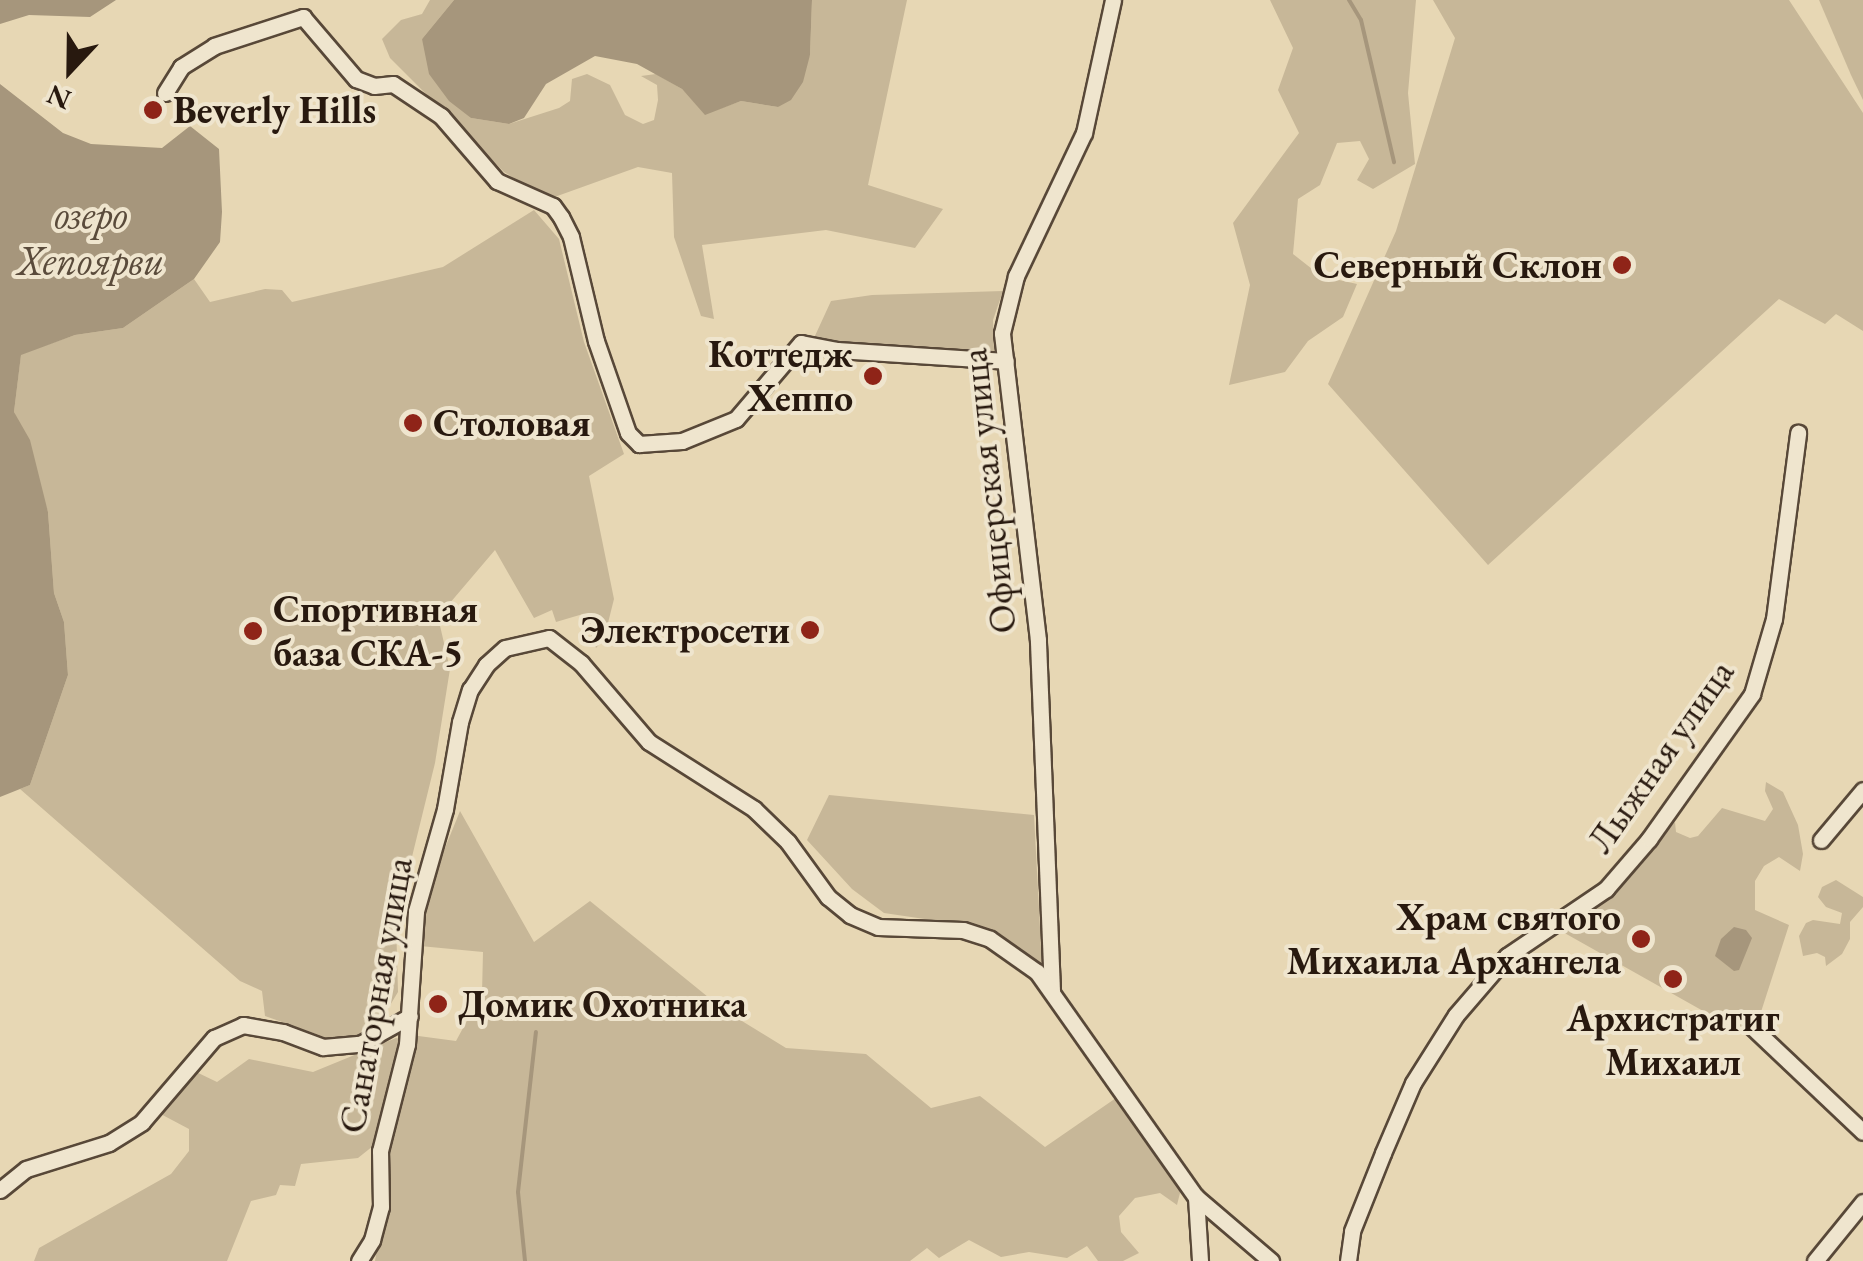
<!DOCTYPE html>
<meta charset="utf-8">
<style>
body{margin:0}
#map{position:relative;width:1863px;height:1261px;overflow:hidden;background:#e7d7b4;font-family:"EB Garamond",serif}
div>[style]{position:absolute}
.green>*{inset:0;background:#c7b798}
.water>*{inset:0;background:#a6967c}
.stream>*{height:4px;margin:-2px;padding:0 2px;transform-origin:2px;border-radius:2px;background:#a6967c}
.roads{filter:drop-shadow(2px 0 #584838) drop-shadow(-2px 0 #584838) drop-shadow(0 2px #584838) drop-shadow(0 -2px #584838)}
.minor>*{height:15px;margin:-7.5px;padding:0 7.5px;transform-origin:7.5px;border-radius:7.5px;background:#efe5ce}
.dots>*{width:28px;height:28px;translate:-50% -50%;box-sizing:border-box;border:5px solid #efe5ce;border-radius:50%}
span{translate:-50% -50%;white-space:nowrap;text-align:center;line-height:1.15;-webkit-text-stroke:8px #efe5ce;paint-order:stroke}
.poi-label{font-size:38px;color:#28190f;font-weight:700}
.left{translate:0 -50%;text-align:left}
.right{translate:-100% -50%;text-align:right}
.street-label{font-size:38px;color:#28190f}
.water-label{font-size:40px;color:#5a4b3b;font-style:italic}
.north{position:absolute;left:20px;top:20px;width:100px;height:100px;-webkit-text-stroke:8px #efe5ce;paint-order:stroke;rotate:202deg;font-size:28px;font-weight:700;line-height:40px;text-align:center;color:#28190f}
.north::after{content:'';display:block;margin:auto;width:35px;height:45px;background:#28190f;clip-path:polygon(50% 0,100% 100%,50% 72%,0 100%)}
</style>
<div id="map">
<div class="green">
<i style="clip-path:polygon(430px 0,454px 0,422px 39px,471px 118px,509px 124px,559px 108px,570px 101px,572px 79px,587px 74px,610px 85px,625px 115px,643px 124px,654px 120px,658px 100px,657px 85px,641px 76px,656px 74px,682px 89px,705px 114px,741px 101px,778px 107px,810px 55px,812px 0,907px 0,868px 185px,943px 209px,915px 248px,826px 230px,702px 245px,714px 319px,701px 316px,674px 237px,672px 173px,638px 167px,549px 199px,504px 172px,390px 58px,382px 39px,401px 20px,422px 14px)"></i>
<i style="clip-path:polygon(1270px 0,1416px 0,1408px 93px,1415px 164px,1373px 189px,1357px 180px,1369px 159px,1360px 141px,1337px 143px,1320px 185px,1298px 199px,1293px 254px,1321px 276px,1357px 284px,1343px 317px,1308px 341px,1285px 372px,1229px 385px,1250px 285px,1233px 223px,1299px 133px,1278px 90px,1293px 48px)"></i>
<i style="clip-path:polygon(1433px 0,1789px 0,1863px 113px,1863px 331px,1836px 314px,1825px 324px,1779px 299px,1488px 565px,1328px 384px,1396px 231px,1455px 38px)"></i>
<i style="clip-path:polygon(1819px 0,1863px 0,1863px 100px,1851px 75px)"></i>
<i style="clip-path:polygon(534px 210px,559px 239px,584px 342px,624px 454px,589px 476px,614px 599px,604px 639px,596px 648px,583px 614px,556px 622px,552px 610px,534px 618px,495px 550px,438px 617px,450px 669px,435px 763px,396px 922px,398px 992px,374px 1032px,336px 1041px,265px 1016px,262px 991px,240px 981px,20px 789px,30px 785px,68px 675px,64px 622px,54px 593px,48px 512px,14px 412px,21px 354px,75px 335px,123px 328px,194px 279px,210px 302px,265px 289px,282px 290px,292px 302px,443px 267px)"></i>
<i style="clip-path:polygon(1003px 291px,993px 320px,994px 351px,912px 349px,814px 338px,831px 301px,872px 295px)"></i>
<i style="clip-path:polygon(1766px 782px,1783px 792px,1798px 825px,1803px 854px,1800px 871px,1779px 857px,1764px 866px,1755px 881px,1755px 910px,1789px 925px,1760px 1015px,1744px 1034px,1561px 931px,1594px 906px,1675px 822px,1676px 832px,1690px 838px,1698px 836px,1722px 808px,1765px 821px,1773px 809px,1765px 791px)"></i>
<i style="clip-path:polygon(829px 795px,1034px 815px,1042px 965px,979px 927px,884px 913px,852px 889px,807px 840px)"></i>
<i style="clip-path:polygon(460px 811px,534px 942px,590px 901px,724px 1010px,786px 1048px,866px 1054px,931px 1108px,980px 1096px,1045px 1147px,1116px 1098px,1181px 1189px,1177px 1205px,1160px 1193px,1135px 1198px,1119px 1216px,1121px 1232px,1139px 1253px,1123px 1261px,1098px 1261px,1087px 1246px,1067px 1258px,1029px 1252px,1001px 1257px,969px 1240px,939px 1258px,927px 1248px,910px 1261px,375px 1261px,386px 1195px,381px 1166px,411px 1035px,456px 1041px,482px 993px,483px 952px,420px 946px,419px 912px)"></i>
<i style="clip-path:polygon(1836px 880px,1863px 897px,1863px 907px,1850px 922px,1850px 939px,1842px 954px,1826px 966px,1825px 957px,1817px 953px,1803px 956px,1799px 936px,1806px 923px,1813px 920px,1840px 924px,1842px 913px,1826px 907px,1818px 897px,1822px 887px)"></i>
<i style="clip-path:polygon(396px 1038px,404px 1040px,378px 1142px,358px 1158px,301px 1164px,295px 1186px,280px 1185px,276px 1195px,251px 1201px,227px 1261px,34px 1261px,39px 1248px,171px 1174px,189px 1151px,189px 1129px,155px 1111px,190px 1069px,217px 1082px,249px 1059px,313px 1072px)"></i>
</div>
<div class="water">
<i style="clip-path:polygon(0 0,116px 0,90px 17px,29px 15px,0 24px)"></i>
<i style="clip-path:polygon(454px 0,812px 0,810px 55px,803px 82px,791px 100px,778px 107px,741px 101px,705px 115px,682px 89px,637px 64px,595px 56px,546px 84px,524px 118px,509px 124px,471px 118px,449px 101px,429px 74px,422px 39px)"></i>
<i style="clip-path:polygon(0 84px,63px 133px,91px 144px,162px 148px,190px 126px,219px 149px,222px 212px,220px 242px,194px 279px,123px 328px,75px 335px,21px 355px,14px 412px,30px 440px,48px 512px,54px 593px,64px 622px,68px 675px,30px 785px,0 797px)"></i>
<i style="clip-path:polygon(1734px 927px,1746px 930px,1752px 938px,1739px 970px,1734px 971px,1715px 956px,1721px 939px)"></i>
</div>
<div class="stream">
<i style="left:1349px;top:0;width:23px;rotate:59deg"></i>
<i style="left:1361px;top:20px;width:146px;rotate:76.9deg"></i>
<i style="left:525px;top:1261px;width:69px;rotate:-95.8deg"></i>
<i style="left:518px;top:1192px;width:161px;rotate:-83.6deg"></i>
</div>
<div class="roads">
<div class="minor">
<i style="left:165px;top:93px;width:31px;rotate:-58deg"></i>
<i style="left:181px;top:67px;width:39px;rotate:-32deg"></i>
<i style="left:214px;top:46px;width:94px;rotate:-18deg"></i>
<i style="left:303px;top:17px;width:82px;rotate:49.5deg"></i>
<i style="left:356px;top:79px;width:19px;rotate:21deg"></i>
<i style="left:374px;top:86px;width:19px;rotate:-6deg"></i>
<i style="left:393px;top:84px;width:58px;rotate:33.7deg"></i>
<i style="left:441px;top:116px;width:86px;rotate:49.3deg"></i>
<i style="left:497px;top:181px;width:61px;rotate:24.1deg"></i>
<i style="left:553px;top:206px;width:14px;rotate:54deg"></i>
<i style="left:561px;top:217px;width:22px;rotate:63deg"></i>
<i style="left:571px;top:237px;width:107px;rotate:76.5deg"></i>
<i style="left:596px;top:341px;width:97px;rotate:70.8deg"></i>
<i style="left:628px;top:433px;width:16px;rotate:45deg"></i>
<i style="left:639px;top:444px;width:43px;rotate:-4deg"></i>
<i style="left:682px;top:441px;width:58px;rotate:-22.2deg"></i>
<i style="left:736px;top:419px;width:100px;rotate:-49.5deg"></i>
<i style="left:801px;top:343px;width:37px;rotate:11deg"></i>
<i style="left:837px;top:350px;width:169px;rotate:3.7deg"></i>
<i style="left:1821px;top:840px;width:65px;rotate:-50deg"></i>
<i style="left:1052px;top:991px;width:351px;rotate:-92.3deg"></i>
<i style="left:1038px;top:640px;width:309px;rotate:-96.7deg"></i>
<i style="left:1002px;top:333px;width:59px;rotate:-76.2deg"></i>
<i style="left:1016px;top:276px;width:158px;rotate:-64.6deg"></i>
<i style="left:1084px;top:133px;width:136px;rotate:-77.7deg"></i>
<i style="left:1751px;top:1026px;width:154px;rotate:43.4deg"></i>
<i style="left:0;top:1190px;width:33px;rotate:-39deg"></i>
<i style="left:26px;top:1169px;width:87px;rotate:-17.4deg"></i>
<i style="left:109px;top:1143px;width:39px;rotate:-32deg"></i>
<i style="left:142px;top:1122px;width:111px;rotate:-49.4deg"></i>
<i style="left:214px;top:1038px;width:32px;rotate:-24deg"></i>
<i style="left:243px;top:1025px;width:41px;rotate:9.9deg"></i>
<i style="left:283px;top:1032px;width:43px;rotate:20.6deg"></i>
<i style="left:323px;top:1047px;width:37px;rotate:-5deg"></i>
<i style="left:360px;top:1044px;width:57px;rotate:-29.2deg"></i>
<i style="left:1196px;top:1197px;width:64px;rotate:86.4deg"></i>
<i style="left:359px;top:1261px;width:25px;rotate:-58deg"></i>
<i style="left:372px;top:1240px;width:34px;rotate:-75deg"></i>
<i style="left:381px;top:1207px;width:56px;rotate:-91deg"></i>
<i style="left:380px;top:1151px;width:110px;rotate:-75.8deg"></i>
<i style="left:407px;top:1044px;width:133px;rotate:-86.1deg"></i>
<i style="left:416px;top:911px;width:106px;rotate:-74.1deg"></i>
<i style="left:445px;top:809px;width:88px;rotate:-80.2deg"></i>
<i style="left:460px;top:722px;width:34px;rotate:-73deg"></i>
<i style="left:470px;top:690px;width:30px;rotate:-57deg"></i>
<i style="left:486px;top:665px;width:25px;rotate:-42deg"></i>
<i style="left:505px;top:648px;width:45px;rotate:-12.8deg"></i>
<i style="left:549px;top:638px;width:41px;rotate:38deg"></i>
<i style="left:581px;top:663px;width:104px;rotate:49.3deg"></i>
<i style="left:649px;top:742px;width:125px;rotate:32.5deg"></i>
<i style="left:754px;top:809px;width:47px;rotate:44.1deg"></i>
<i style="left:788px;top:842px;width:68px;rotate:54deg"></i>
<i style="left:828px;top:897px;width:28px;rotate:39deg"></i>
<i style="left:850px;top:915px;width:30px;rotate:23deg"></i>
<i style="left:878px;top:927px;width:85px;rotate:2deg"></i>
<i style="left:963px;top:930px;width:28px;rotate:18deg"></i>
<i style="left:990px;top:939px;width:57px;rotate:35.1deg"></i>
<i style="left:1037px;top:972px;width:276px;rotate:54.8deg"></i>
<i style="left:1196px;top:1197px;width:99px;rotate:40.5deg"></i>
<i style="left:1348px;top:1261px;width:30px;rotate:-82deg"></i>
<i style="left:1352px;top:1231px;width:84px;rotate:-68.3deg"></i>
<i style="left:1383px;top:1153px;width:76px;rotate:-66.8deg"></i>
<i style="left:1413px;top:1083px;width:80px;rotate:-57.7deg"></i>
<i style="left:1456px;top:1015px;width:78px;rotate:-49.2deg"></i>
<i style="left:1507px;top:956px;width:120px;rotate:-34.1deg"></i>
<i style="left:1606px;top:889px;width:66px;rotate:-49.3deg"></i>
<i style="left:1649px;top:839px;width:178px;rotate:-54.6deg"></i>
<i style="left:1752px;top:694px;width:78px;rotate:-73.7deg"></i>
<i style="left:1774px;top:619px;width:188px;rotate:-82.6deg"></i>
<i style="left:1815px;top:1261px;width:76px;rotate:-50.9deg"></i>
</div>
</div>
<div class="dots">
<i style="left:153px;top:110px;background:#8f2418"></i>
<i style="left:1622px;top:265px;background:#8f2418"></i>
<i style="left:873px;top:376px;background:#8f2418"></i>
<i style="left:413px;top:423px;background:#8f2418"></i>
<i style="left:810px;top:630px;background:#8f2418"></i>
<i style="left:253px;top:631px;background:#8f2418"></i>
<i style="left:1641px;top:939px;background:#8f2418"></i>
<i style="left:1673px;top:979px;background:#8f2418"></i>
<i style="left:438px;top:1004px;background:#8f2418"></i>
</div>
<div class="poi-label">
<span class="left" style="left:173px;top:110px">Beverly Hills</span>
<span class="right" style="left:1602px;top:265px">Северный Склон</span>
<span class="right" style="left:853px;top:376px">Коттедж<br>Хеппо</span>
<span class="left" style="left:433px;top:423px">Столовая</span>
<span class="left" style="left:273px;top:631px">Спортивная<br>база СКА-5</span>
<span class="right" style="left:790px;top:630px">Электросети</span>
<span class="right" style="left:1621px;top:939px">Храм святого<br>Михаила Архангела</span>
<span class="left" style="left:458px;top:1004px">Домик Охотника</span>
<span style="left:1673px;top:1040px">Архистратиг<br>Михаил</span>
</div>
<div class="street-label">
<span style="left:988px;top:491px;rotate:-96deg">Офицерская улица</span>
<span style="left:1660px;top:756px;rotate:-55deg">Лыжная улица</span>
<span style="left:375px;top:995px;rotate:-80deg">Санаторная улица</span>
</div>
<div class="water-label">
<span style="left:91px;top:237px">озеро<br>Хепоярви</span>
</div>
<div class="north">N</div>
</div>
